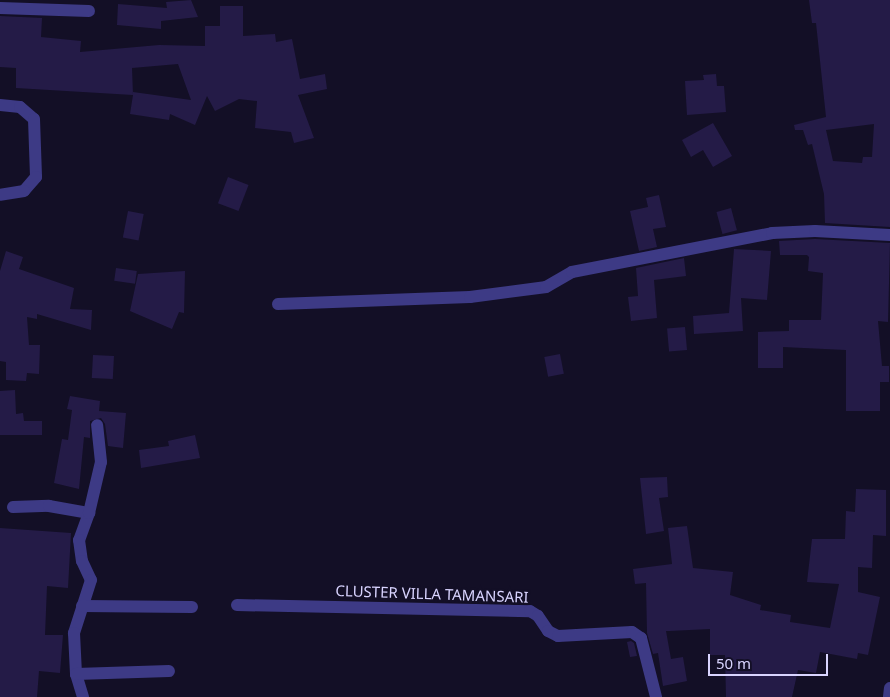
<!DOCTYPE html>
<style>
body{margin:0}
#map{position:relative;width:890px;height:697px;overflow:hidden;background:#130f26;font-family:"Noto Sans",sans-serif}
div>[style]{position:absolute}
.building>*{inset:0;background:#241b47;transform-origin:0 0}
.minor>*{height:12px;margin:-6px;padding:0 6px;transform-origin:6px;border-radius:6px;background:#3d3a85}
span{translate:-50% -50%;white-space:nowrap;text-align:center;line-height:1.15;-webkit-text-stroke:4.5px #130f26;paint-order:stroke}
.street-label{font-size:15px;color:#d9d4ff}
.scale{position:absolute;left:708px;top:654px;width:120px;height:22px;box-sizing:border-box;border:2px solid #d9d4ff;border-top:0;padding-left:6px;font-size:15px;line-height:18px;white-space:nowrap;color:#d9d4ff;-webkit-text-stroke:4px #130f26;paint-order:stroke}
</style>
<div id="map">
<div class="building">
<i style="clip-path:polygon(191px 0,198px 17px,161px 21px,161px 29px,117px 25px,118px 4px,167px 8px,166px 2px)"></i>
<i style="clip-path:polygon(evenodd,809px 0,890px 0,890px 227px,825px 223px,824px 194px,812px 144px,808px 145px,803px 130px,795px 130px,794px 125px,826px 117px,816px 23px,812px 23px,809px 0,874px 124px,872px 157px,863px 157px,862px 163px,833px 161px,826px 130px,874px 124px)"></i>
<i style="clip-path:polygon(evenodd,220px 6px,243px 6px,243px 36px,275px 34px,276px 42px,292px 39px,300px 79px,325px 74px,327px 89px,298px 95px,314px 138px,294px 143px,291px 132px,255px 128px,257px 101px,239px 99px,215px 111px,207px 96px,195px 125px,170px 114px,169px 120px,130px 114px,133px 95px,16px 88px,16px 68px,0 67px,0 16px,42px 18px,41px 37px,81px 41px,80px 52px,159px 45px,205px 46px,205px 26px,220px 26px,220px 6px,178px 64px,191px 100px,133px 92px,133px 95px,132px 68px,178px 64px)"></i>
<i style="clip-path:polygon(716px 74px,717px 86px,724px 86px,726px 112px,687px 115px,685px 81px,704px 80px,703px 75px)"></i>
<i style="clip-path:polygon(713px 123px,732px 156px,713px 167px,703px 150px,691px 157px,682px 140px)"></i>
<i style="left:228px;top:177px;width:22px;height:28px;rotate:21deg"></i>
<i style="clip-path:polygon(659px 195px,666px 227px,653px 229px,657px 247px,639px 251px,630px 211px,648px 207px,646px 198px)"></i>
<i style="left:731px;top:208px;width:23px;height:15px;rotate:75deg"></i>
<i style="left:128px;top:211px;width:16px;height:27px;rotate:11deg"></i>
<i style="clip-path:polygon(815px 239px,890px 243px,888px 322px,878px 321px,882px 366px,889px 366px,889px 382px,880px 382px,880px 411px,846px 411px,846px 350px,783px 347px,783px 368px,758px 368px,758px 332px,789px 331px,789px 320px,821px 320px,823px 273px,808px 271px,809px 257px,807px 255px,780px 255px,779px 241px)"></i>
<i style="clip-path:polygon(734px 249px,771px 251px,767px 300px,741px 298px,743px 331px,694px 334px,693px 316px,729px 313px)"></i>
<i style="clip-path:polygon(6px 251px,23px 257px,19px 269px,74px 288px,70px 309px,92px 310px,91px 330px,37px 314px,37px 319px,27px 317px,29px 345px,40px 345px,39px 374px,27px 373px,26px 381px,6px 380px,6px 362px,0 361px,0 271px)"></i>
<i style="clip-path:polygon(684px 258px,686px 276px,654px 280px,657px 318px,631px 321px,628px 297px,638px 296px,636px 268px)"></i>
<i style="left:116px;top:268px;width:21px;height:13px;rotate:8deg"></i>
<i style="clip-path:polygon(185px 271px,184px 313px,179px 312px,172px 329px,130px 311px,138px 274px)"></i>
<i style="left:685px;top:327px;width:23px;height:18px;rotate:85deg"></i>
<i style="left:560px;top:354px;width:20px;height:16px;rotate:79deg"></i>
<i style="left:93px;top:355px;width:21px;height:23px;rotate:3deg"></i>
<i style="clip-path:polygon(15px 390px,16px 414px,23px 413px,24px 421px,42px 421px,42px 435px,0 435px,0 391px)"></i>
<i style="clip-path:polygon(70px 396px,100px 401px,99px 411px,126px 413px,123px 448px,108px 446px,105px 424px,101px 418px,90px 421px,90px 438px,84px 437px,79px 489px,54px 483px,62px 439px,68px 440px,72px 410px,67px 409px)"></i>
<i style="clip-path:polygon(195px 435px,200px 458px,141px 468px,139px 450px,169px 446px,168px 441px)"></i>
<i style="clip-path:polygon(667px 477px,668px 497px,659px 498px,664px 531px,646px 534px,640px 478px)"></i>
<i style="clip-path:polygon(856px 489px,886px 490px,886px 536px,873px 535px,872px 568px,858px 567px,858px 592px,880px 597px,868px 655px,858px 653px,857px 659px,820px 652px,816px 673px,798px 670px,792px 697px,726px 697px,725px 655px,710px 655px,710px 629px,669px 631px,666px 631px,671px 659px,683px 657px,687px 681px,663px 686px,658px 653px,653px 654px,647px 633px,646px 583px,635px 584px,633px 569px,672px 564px,668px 528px,687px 526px,693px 568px,733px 572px,730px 595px,761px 605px,760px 610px,791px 615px,790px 622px,830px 628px,839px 584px,807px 582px,812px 539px,845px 539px,846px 511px,855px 512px)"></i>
<i style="clip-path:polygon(0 528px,71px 533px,68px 588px,47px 586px,45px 635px,63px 635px,60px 673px,39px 671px,37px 697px,0 697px)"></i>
<i style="clip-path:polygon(631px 641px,634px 643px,637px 656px,630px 657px,627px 642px)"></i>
</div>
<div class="minor">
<i style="left:0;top:8px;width:89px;rotate:1.9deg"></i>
<i style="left:0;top:105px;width:20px;rotate:6deg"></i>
<i style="left:20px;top:107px;width:18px;rotate:41deg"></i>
<i style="left:34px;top:119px;width:58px;rotate:88deg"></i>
<i style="left:36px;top:177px;width:18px;rotate:131deg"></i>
<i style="left:24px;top:191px;width:24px;rotate:171deg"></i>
<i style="left:278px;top:304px;width:192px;rotate:-2.1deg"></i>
<i style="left:470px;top:297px;width:77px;rotate:-7.5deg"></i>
<i style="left:546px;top:287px;width:30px;rotate:-30deg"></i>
<i style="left:572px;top:272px;width:204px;rotate:-11deg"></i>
<i style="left:772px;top:233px;width:43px;rotate:-2.7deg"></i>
<i style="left:815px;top:231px;width:75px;rotate:3.1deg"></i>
<i style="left:13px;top:507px;width:36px;rotate:-2deg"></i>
<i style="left:49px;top:506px;width:41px;rotate:9.9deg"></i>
<i style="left:89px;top:513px;width:29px;rotate:110deg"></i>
<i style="left:79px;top:540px;width:21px;rotate:82deg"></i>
<i style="left:82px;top:561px;width:21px;rotate:65deg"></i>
<i style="left:91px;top:580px;width:56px;rotate:107.8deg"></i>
<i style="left:74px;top:633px;width:41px;rotate:87.2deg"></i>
<i style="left:76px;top:674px;width:24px;rotate:73deg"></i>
<i style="left:89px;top:513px;width:52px;rotate:-76.8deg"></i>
<i style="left:101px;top:462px;width:37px;rotate:-96deg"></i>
<i style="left:237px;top:605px;width:293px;rotate:1.2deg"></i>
<i style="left:530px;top:611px;width:9px;rotate:32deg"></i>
<i style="left:538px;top:616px;width:18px;rotate:56deg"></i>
<i style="left:548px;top:631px;width:11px;rotate:27deg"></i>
<i style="left:558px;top:636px;width:74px;rotate:-3.1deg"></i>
<i style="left:632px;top:632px;width:11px;rotate:34deg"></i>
<i style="left:641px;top:638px;width:61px;rotate:75.7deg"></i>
<i style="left:82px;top:606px;width:110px;rotate:0.5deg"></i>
<i style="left:76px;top:674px;width:93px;rotate:-1.8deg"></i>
<i style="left:889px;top:697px;width:9px;rotate:-84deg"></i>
</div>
<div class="street-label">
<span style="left:432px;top:594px;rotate:2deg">CLUSTER VILLA TAMANSARI</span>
</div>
<div class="scale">50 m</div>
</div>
